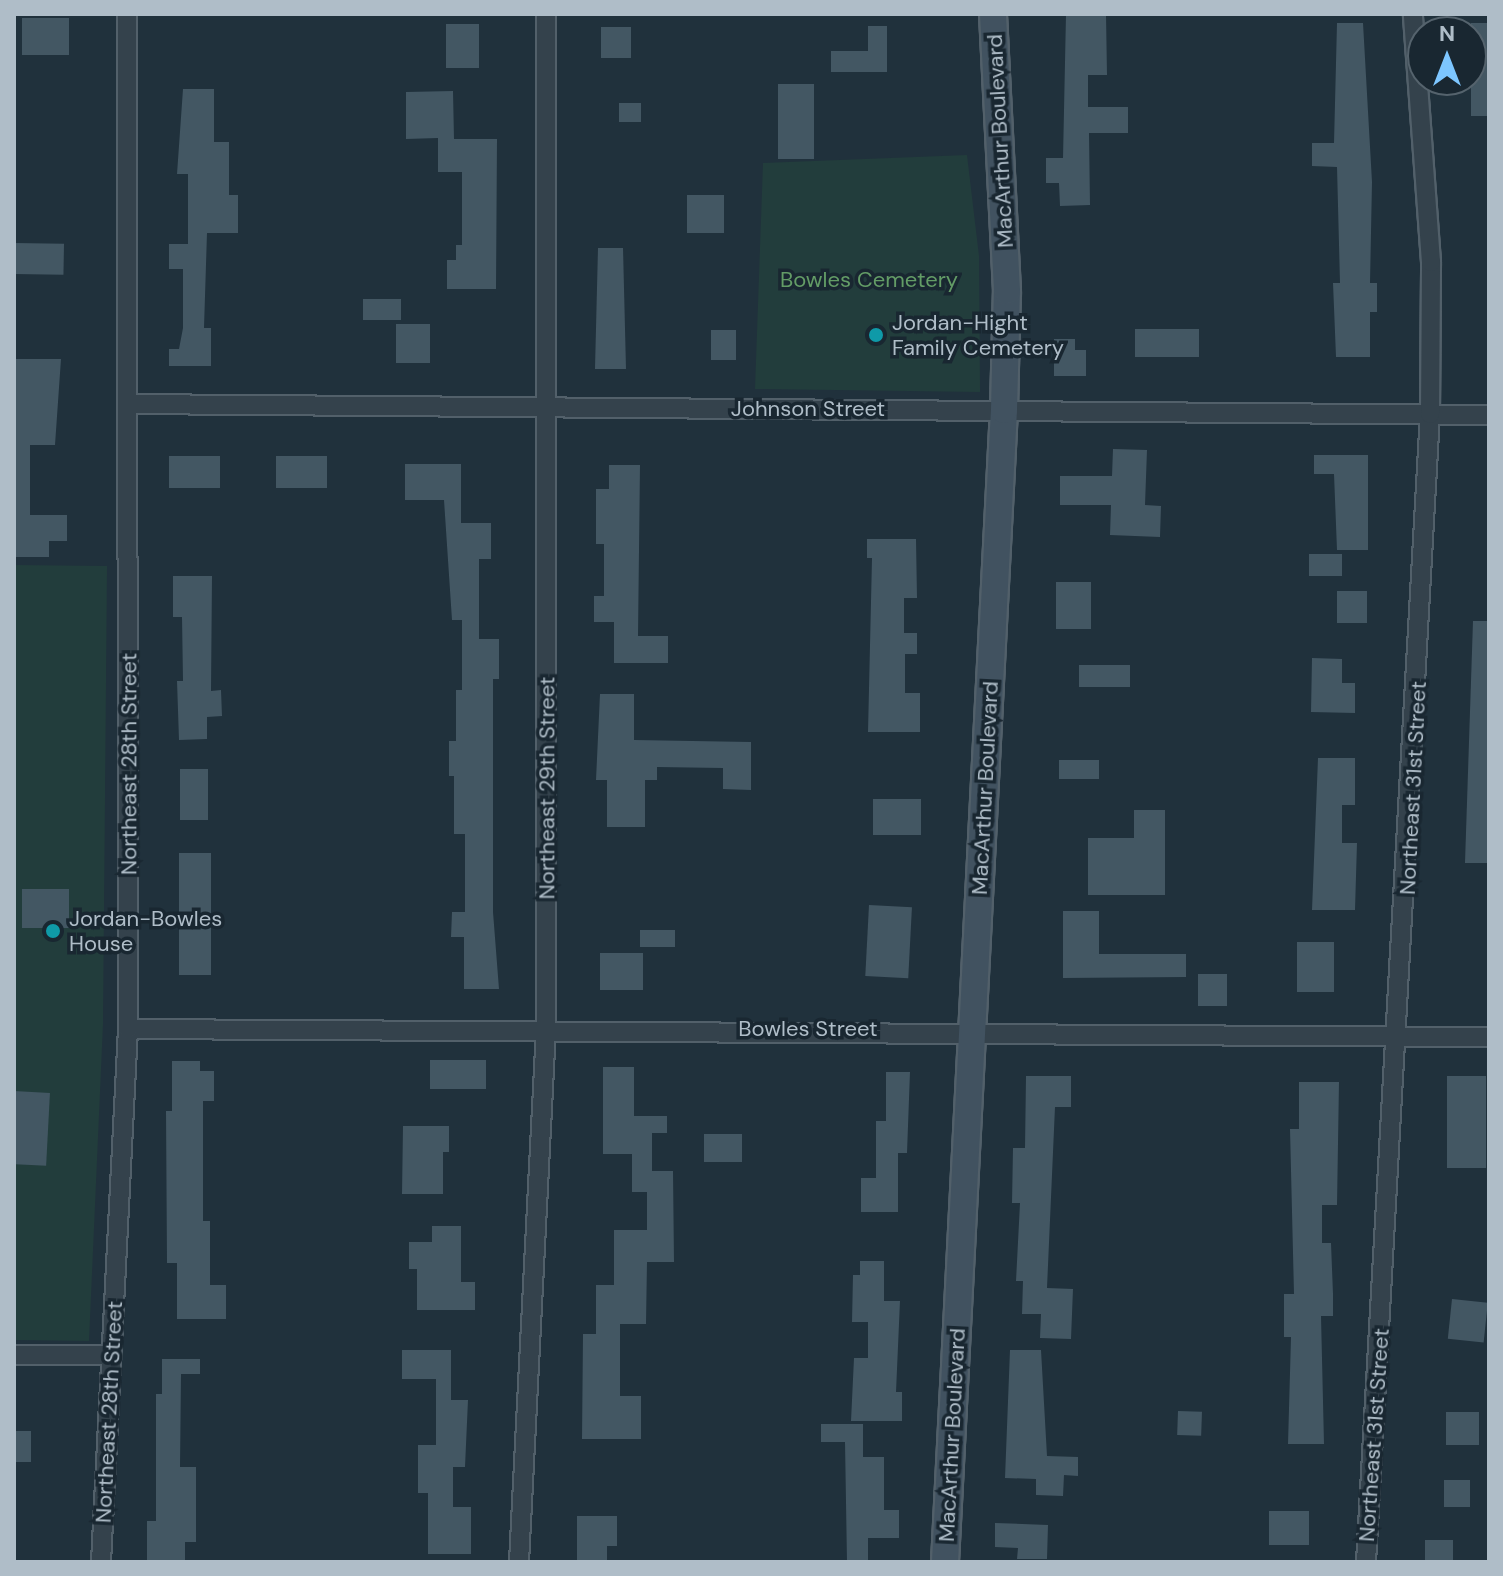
<!DOCTYPE html>
<style>
body{margin:0}
#map{position:relative;width:1503px;height:1576px;overflow:hidden;background:#20313c;font-family:"DM Sans",sans-serif}
div>[style]{position:absolute}
.green>*{inset:0;background:#223d3c}
.building>*{inset:0;background:#435763;transform-origin:0 0}
.roads{filter:drop-shadow(2px 0 #52606a) drop-shadow(-2px 0 #52606a) drop-shadow(0 2px #52606a) drop-shadow(0 -2px #52606a)}
.minor>*{height:18px;margin:-9px;padding:0 9px;transform-origin:9px;border-radius:9px;background:#34424c}
.secondary>*{height:26px;margin:-13px;padding:0 13px;transform-origin:13px;border-radius:13px;background:#415260}
.dots>*{width:22px;height:22px;translate:-50% -50%;box-sizing:border-box;border:4px solid #192731;border-radius:50%}
span{translate:-50% -50%;white-space:nowrap;text-align:center;line-height:1.15;-webkit-text-stroke:7px #192731;paint-order:stroke}
.street-label{font-size:22px;color:#afbdc8}
.park-label{font-size:22px;color:#639c66}
.poi-label{font-size:22px;color:#afbdc8}
.left{translate:0 -50%;text-align:left}
.frame{position:absolute;inset:0;border:16px solid #afbdc8;pointer-events:none}
.north{position:absolute;left:1407px;top:16px;width:80px;height:80px;box-sizing:border-box;background:#192731;border:2px solid #55636d;border-radius:50%;rotate:0deg;font-size:22px;font-weight:700;line-height:32px;text-align:center;color:#afbdc8}
.north::after{content:'';display:block;margin:auto;width:28px;height:36px;background:#7dc6ff;clip-path:polygon(50% 0,100% 100%,50% 72%,0 100%)}
</style>
<div id="map">
<div class="green">
<i style="clip-path:polygon(967px 155px,979px 256px,980px 392px,755px 389px,763px 163px)"></i>
<i style="clip-path:polygon(14px 565px,107px 566px,103px 1024px,89px 1341px,14px 1340px)"></i>
</div>
<div class="building">
<i style="clip-path:polygon(1066px 14px,1106px 14px,1107px 75px,1088px 75px,1088px 107px,1128px 107px,1128px 133px,1089px 133px,1090px 205px,1060px 206px,1059px 183px,1046px 183px,1046px 158px,1063px 158px)"></i>
<i style="left:22px;top:18px;width:47px;height:37px"></i>
<i style="clip-path:polygon(1337px 23px,1363px 23px,1372px 182px,1370px 283px,1377px 283px,1377px 312px,1370px 312px,1370px 357px,1336px 357px,1333px 283px,1340px 283px,1337px 167px,1312px 166px,1312px 143px,1334px 143px)"></i>
<i style="left:1471px;top:23px;width:18px;height:93px"></i>
<i style="left:446px;top:24px;width:33px;height:44px"></i>
<i style="clip-path:polygon(868px 26px,887px 26px,887px 72px,831px 72px,831px 51px,868px 51px)"></i>
<i style="left:601px;top:27px;width:30px;height:31px"></i>
<i style="left:778px;top:84px;width:36px;height:75px"></i>
<i style="clip-path:polygon(183px 89px,214px 89px,214px 142px,229px 142px,229px 195px,238px 195px,238px 233px,207px 233px,204px 328px,211px 328px,211px 366px,169px 366px,169px 349px,179px 349px,183px 328px,183px 269px,169px 269px,169px 244px,188px 244px,188px 174px,177px 174px)"></i>
<i style="clip-path:polygon(453px 91px,454px 139px,497px 139px,496px 289px,447px 289px,447px 260px,456px 260px,456px 245px,462px 245px,462px 172px,438px 172px,438px 138px,406px 139px,406px 92px)"></i>
<i style="left:619px;top:103px;width:22px;height:19px"></i>
<i style="left:687px;top:195px;width:37px;height:38px"></i>
<i style="left:14px;top:243px;width:50px;height:31px;rotate:1deg"></i>
<i style="clip-path:polygon(598px 248px,623px 248px,626px 369px,595px 369px)"></i>
<i style="left:363px;top:299px;width:38px;height:21px"></i>
<i style="left:396px;top:324px;width:34px;height:39px"></i>
<i style="left:1135px;top:329px;width:64px;height:28px"></i>
<i style="left:711px;top:330px;width:25px;height:30px"></i>
<i style="clip-path:polygon(1054px 339px,1075px 339px,1075px 350px,1086px 350px,1086px 376px,1054px 376px)"></i>
<i style="clip-path:polygon(14px 359px,61px 359px,55px 445px,30px 445px,30px 515px,67px 515px,67px 541px,49px 541px,49px 557px,14px 557px)"></i>
<i style="clip-path:polygon(1113px 449px,1147px 450px,1145px 505px,1161px 506px,1160px 537px,1110px 535px,1111px 505px,1060px 505px,1060px 476px,1112px 476px)"></i>
<i style="clip-path:polygon(1314px 455px,1368px 455px,1368px 550px,1337px 550px,1334px 474px,1314px 474px)"></i>
<i style="left:169px;top:456px;width:51px;height:32px"></i>
<i style="left:276px;top:456px;width:51px;height:32px"></i>
<i style="clip-path:polygon(405px 464px,461px 464px,461px 523px,491px 523px,491px 559px,479px 559px,479px 639px,499px 639px,499px 679px,493px 679px,493px 912px,499px 989px,464px 989px,464px 937px,451px 937px,452px 912px,465px 912px,465px 834px,454px 834px,454px 776px,449px 776px,449px 741px,456px 741px,456px 690px,462px 690px,462px 620px,452px 620px,444px 500px,405px 500px)"></i>
<i style="clip-path:polygon(609px 465px,640px 465px,638px 636px,668px 636px,668px 663px,614px 663px,614px 622px,594px 622px,594px 596px,604px 596px,604px 544px,596px 544px,596px 489px,609px 489px)"></i>
<i style="clip-path:polygon(867px 539px,916px 539px,917px 598px,904px 598px,904px 633px,917px 633px,917px 654px,905px 654px,905px 693px,920px 693px,920px 732px,868px 732px,872px 558px,867px 558px)"></i>
<i style="left:1309px;top:554px;width:33px;height:22px"></i>
<i style="clip-path:polygon(173px 576px,212px 576px,211px 691px,221px 690px,222px 716px,207px 717px,207px 739px,179px 740px,177px 681px,183px 681px,182px 617px,173px 617px)"></i>
<i style="left:1056px;top:582px;width:35px;height:47px"></i>
<i style="left:1337px;top:591px;width:30px;height:32px"></i>
<i style="clip-path:polygon(1473px 621px,1489px 621px,1489px 863px,1465px 863px)"></i>
<i style="clip-path:polygon(1312px 658px,1342px 659px,1342px 683px,1355px 683px,1355px 713px,1311px 712px)"></i>
<i style="left:1079px;top:665px;width:51px;height:22px"></i>
<i style="clip-path:polygon(600px 694px,634px 694px,634px 740px,751px 742px,751px 790px,723px 789px,723px 768px,657px 767px,657px 780px,645px 780px,645px 827px,607px 827px,607px 780px,596px 780px)"></i>
<i style="clip-path:polygon(1318px 758px,1355px 758px,1355px 805px,1342px 805px,1342px 843px,1357px 843px,1355px 910px,1312px 910px)"></i>
<i style="left:1059px;top:760px;width:40px;height:19px"></i>
<i style="left:180px;top:769px;width:28px;height:51px"></i>
<i style="left:873px;top:799px;width:48px;height:36px"></i>
<i style="clip-path:polygon(1134px 810px,1165px 810px,1165px 895px,1088px 895px,1088px 838px,1134px 838px)"></i>
<i style="left:179px;top:853px;width:32px;height:122px"></i>
<i style="left:22px;top:889px;width:47px;height:39px"></i>
<i style="left:869px;top:905px;width:43px;height:71px;rotate:3deg"></i>
<i style="clip-path:polygon(1063px 911px,1099px 911px,1099px 954px,1186px 954px,1186px 977px,1063px 978px)"></i>
<i style="left:640px;top:930px;width:35px;height:17px"></i>
<i style="left:1297px;top:942px;width:37px;height:50px"></i>
<i style="left:600px;top:953px;width:43px;height:37px"></i>
<i style="left:1198px;top:974px;width:29px;height:32px"></i>
<i style="left:430px;top:1060px;width:56px;height:29px"></i>
<i style="clip-path:polygon(172px 1061px,200px 1061px,200px 1071px,214px 1071px,214px 1101px,203px 1101px,203px 1221px,210px 1221px,210px 1285px,226px 1285px,226px 1319px,177px 1319px,177px 1263px,167px 1263px,166px 1111px,172px 1111px)"></i>
<i style="clip-path:polygon(603px 1067px,634px 1067px,634px 1116px,667px 1116px,667px 1133px,652px 1133px,652px 1171px,673px 1171px,674px 1262px,647px 1262px,646px 1324px,620px 1324px,620px 1396px,641px 1396px,641px 1439px,582px 1439px,583px 1334px,596px 1334px,596px 1285px,614px 1285px,614px 1230px,647px 1230px,647px 1192px,632px 1192px,632px 1154px,603px 1154px)"></i>
<i style="clip-path:polygon(886px 1072px,910px 1072px,907px 1153px,898px 1153px,898px 1212px,861px 1212px,861px 1178px,876px 1178px,876px 1121px,886px 1121px)"></i>
<i style="clip-path:polygon(1026px 1076px,1071px 1076px,1071px 1107px,1055px 1107px,1047px 1288px,1073px 1289px,1071px 1339px,1040px 1338px,1041px 1314px,1022px 1314px,1023px 1281px,1016px 1281px,1020px 1203px,1012px 1203px,1013px 1148px,1025px 1148px)"></i>
<i style="left:1447px;top:1076px;width:39px;height:92px"></i>
<i style="clip-path:polygon(1299px 1082px,1339px 1082px,1337px 1205px,1322px 1205px,1322px 1243px,1331px 1243px,1333px 1294px,1333px 1316px,1321px 1316px,1324px 1444px,1288px 1444px,1291px 1337px,1284px 1337px,1284px 1294px,1294px 1294px,1290px 1129px,1299px 1129px)"></i>
<i style="left:14px;top:1091px;width:36px;height:73px;rotate:3deg"></i>
<i style="clip-path:polygon(403px 1126px,449px 1126px,449px 1152px,443px 1152px,443px 1194px,402px 1194px)"></i>
<i style="left:704px;top:1134px;width:38px;height:28px"></i>
<i style="clip-path:polygon(432px 1226px,461px 1226px,461px 1282px,475px 1282px,475px 1310px,417px 1310px,417px 1269px,409px 1269px,409px 1242px,432px 1242px)"></i>
<i style="clip-path:polygon(860px 1261px,884px 1261px,884px 1301px,900px 1301px,896px 1392px,902px 1392px,902px 1421px,851px 1421px,854px 1358px,868px 1358px,868px 1322px,852px 1322px,853px 1275px,860px 1275px)"></i>
<i style="left:1452px;top:1299px;width:36px;height:40px;rotate:6deg"></i>
<i style="clip-path:polygon(402px 1350px,451px 1350px,451px 1400px,468px 1400px,465px 1467px,453px 1467px,453px 1507px,471px 1507px,471px 1554px,428px 1554px,428px 1493px,418px 1493px,418px 1445px,436px 1445px,436px 1379px,402px 1379px)"></i>
<i style="clip-path:polygon(1010px 1350px,1041px 1350px,1047px 1456px,1078px 1457px,1078px 1476px,1064px 1475px,1063px 1496px,1036px 1495px,1036px 1479px,1005px 1478px)"></i>
<i style="clip-path:polygon(162px 1359px,200px 1359px,200px 1374px,181px 1374px,180px 1467px,196px 1467px,196px 1542px,185px 1542px,185px 1562px,147px 1562px,147px 1521px,156px 1521px,156px 1394px,162px 1394px)"></i>
<i style="left:1178px;top:1411px;width:24px;height:24px;rotate:2deg"></i>
<i style="left:1446px;top:1412px;width:33px;height:33px"></i>
<i style="clip-path:polygon(821px 1424px,863px 1424px,863px 1457px,884px 1457px,884px 1510px,899px 1510px,899px 1538px,868px 1538px,868px 1562px,847px 1562px,845px 1442px,821px 1442px)"></i>
<i style="left:14px;top:1431px;width:17px;height:31px"></i>
<i style="left:1444px;top:1480px;width:26px;height:27px"></i>
<i style="left:1269px;top:1511px;width:40px;height:34px"></i>
<i style="clip-path:polygon(577px 1516px,617px 1516px,617px 1546px,607px 1546px,607px 1562px,577px 1562px)"></i>
<i style="clip-path:polygon(995px 1523px,1048px 1525px,1047px 1559px,1017px 1559px,1018px 1548px,995px 1547px)"></i>
<i style="left:1425px;top:1540px;width:28px;height:22px"></i>
</div>
<div class="roads">
<div class="minor">
<i style="left:127px;top:404px;width:1362px;rotate:0.46deg"></i>
<i style="left:128px;top:1029px;width:1361px;rotate:0.34deg"></i>
<i style="left:14px;top:1355px;width:98px"></i>
<i style="left:101px;top:1562px;width:534px;rotate:-87.1deg"></i>
<i style="left:128px;top:1029px;width:1015px;rotate:-90.06deg"></i>
<i style="left:519px;top:1562px;width:534px;rotate:-87.1deg"></i>
<i style="left:546px;top:1029px;width:1015px;rotate:-90deg"></i>
<i style="left:1366px;top:1562px;width:1150px;rotate:-86.81deg"></i>
<i style="left:1430px;top:414px;width:152px;rotate:-89.6deg"></i>
<i style="left:1431px;top:262px;width:249px;rotate:-94.2deg"></i>
</div>
<div class="secondary">
<i style="left:945px;top:1562px;width:1154px;rotate:-87.07deg"></i>
<i style="left:1004px;top:410px;width:119px;rotate:-88.6deg"></i>
<i style="left:1007px;top:291px;width:277px;rotate:-92.9deg"></i>
</div>
</div>
<div class="dots">
<i style="left:876px;top:335px;background:#0f9aa8"></i>
<i style="left:53px;top:931px;background:#0f9aa8"></i>
</div>
<div class="street-label">
<span style="left:1000px;top:141px;rotate:-93deg">MacArthur Boulevard</span>
<span style="left:808px;top:409px">Johnson Street</span>
<span style="left:129px;top:764px;rotate:-90deg">Northeast 28th Street</span>
<span style="left:547px;top:788px;rotate:-90deg">Northeast 29th Street</span>
<span style="left:985px;top:788px;rotate:-87deg">MacArthur Boulevard</span>
<span style="left:1413px;top:788px;rotate:-87deg">Northeast 31st Street</span>
<span style="left:808px;top:1029px">Bowles Street</span>
<span style="left:109px;top:1412px;rotate:-87deg">Northeast 28th Street</span>
<span style="left:952px;top:1435px;rotate:-87deg">MacArthur Boulevard</span>
<span style="left:1374px;top:1435px;rotate:-86deg">Northeast 31st Street</span>
</div>
<div class="park-label">
<span style="left:869px;top:280px">Bowles Cemetery</span>
</div>
<div class="poi-label">
<span class="left" style="left:892px;top:335px">Jordan-Hight<br>Family Cemetery</span>
<span class="left" style="left:69px;top:931px">Jordan-Bowles<br>House</span>
</div>
<div class="frame"></div>
<div class="north">N</div>
</div>
